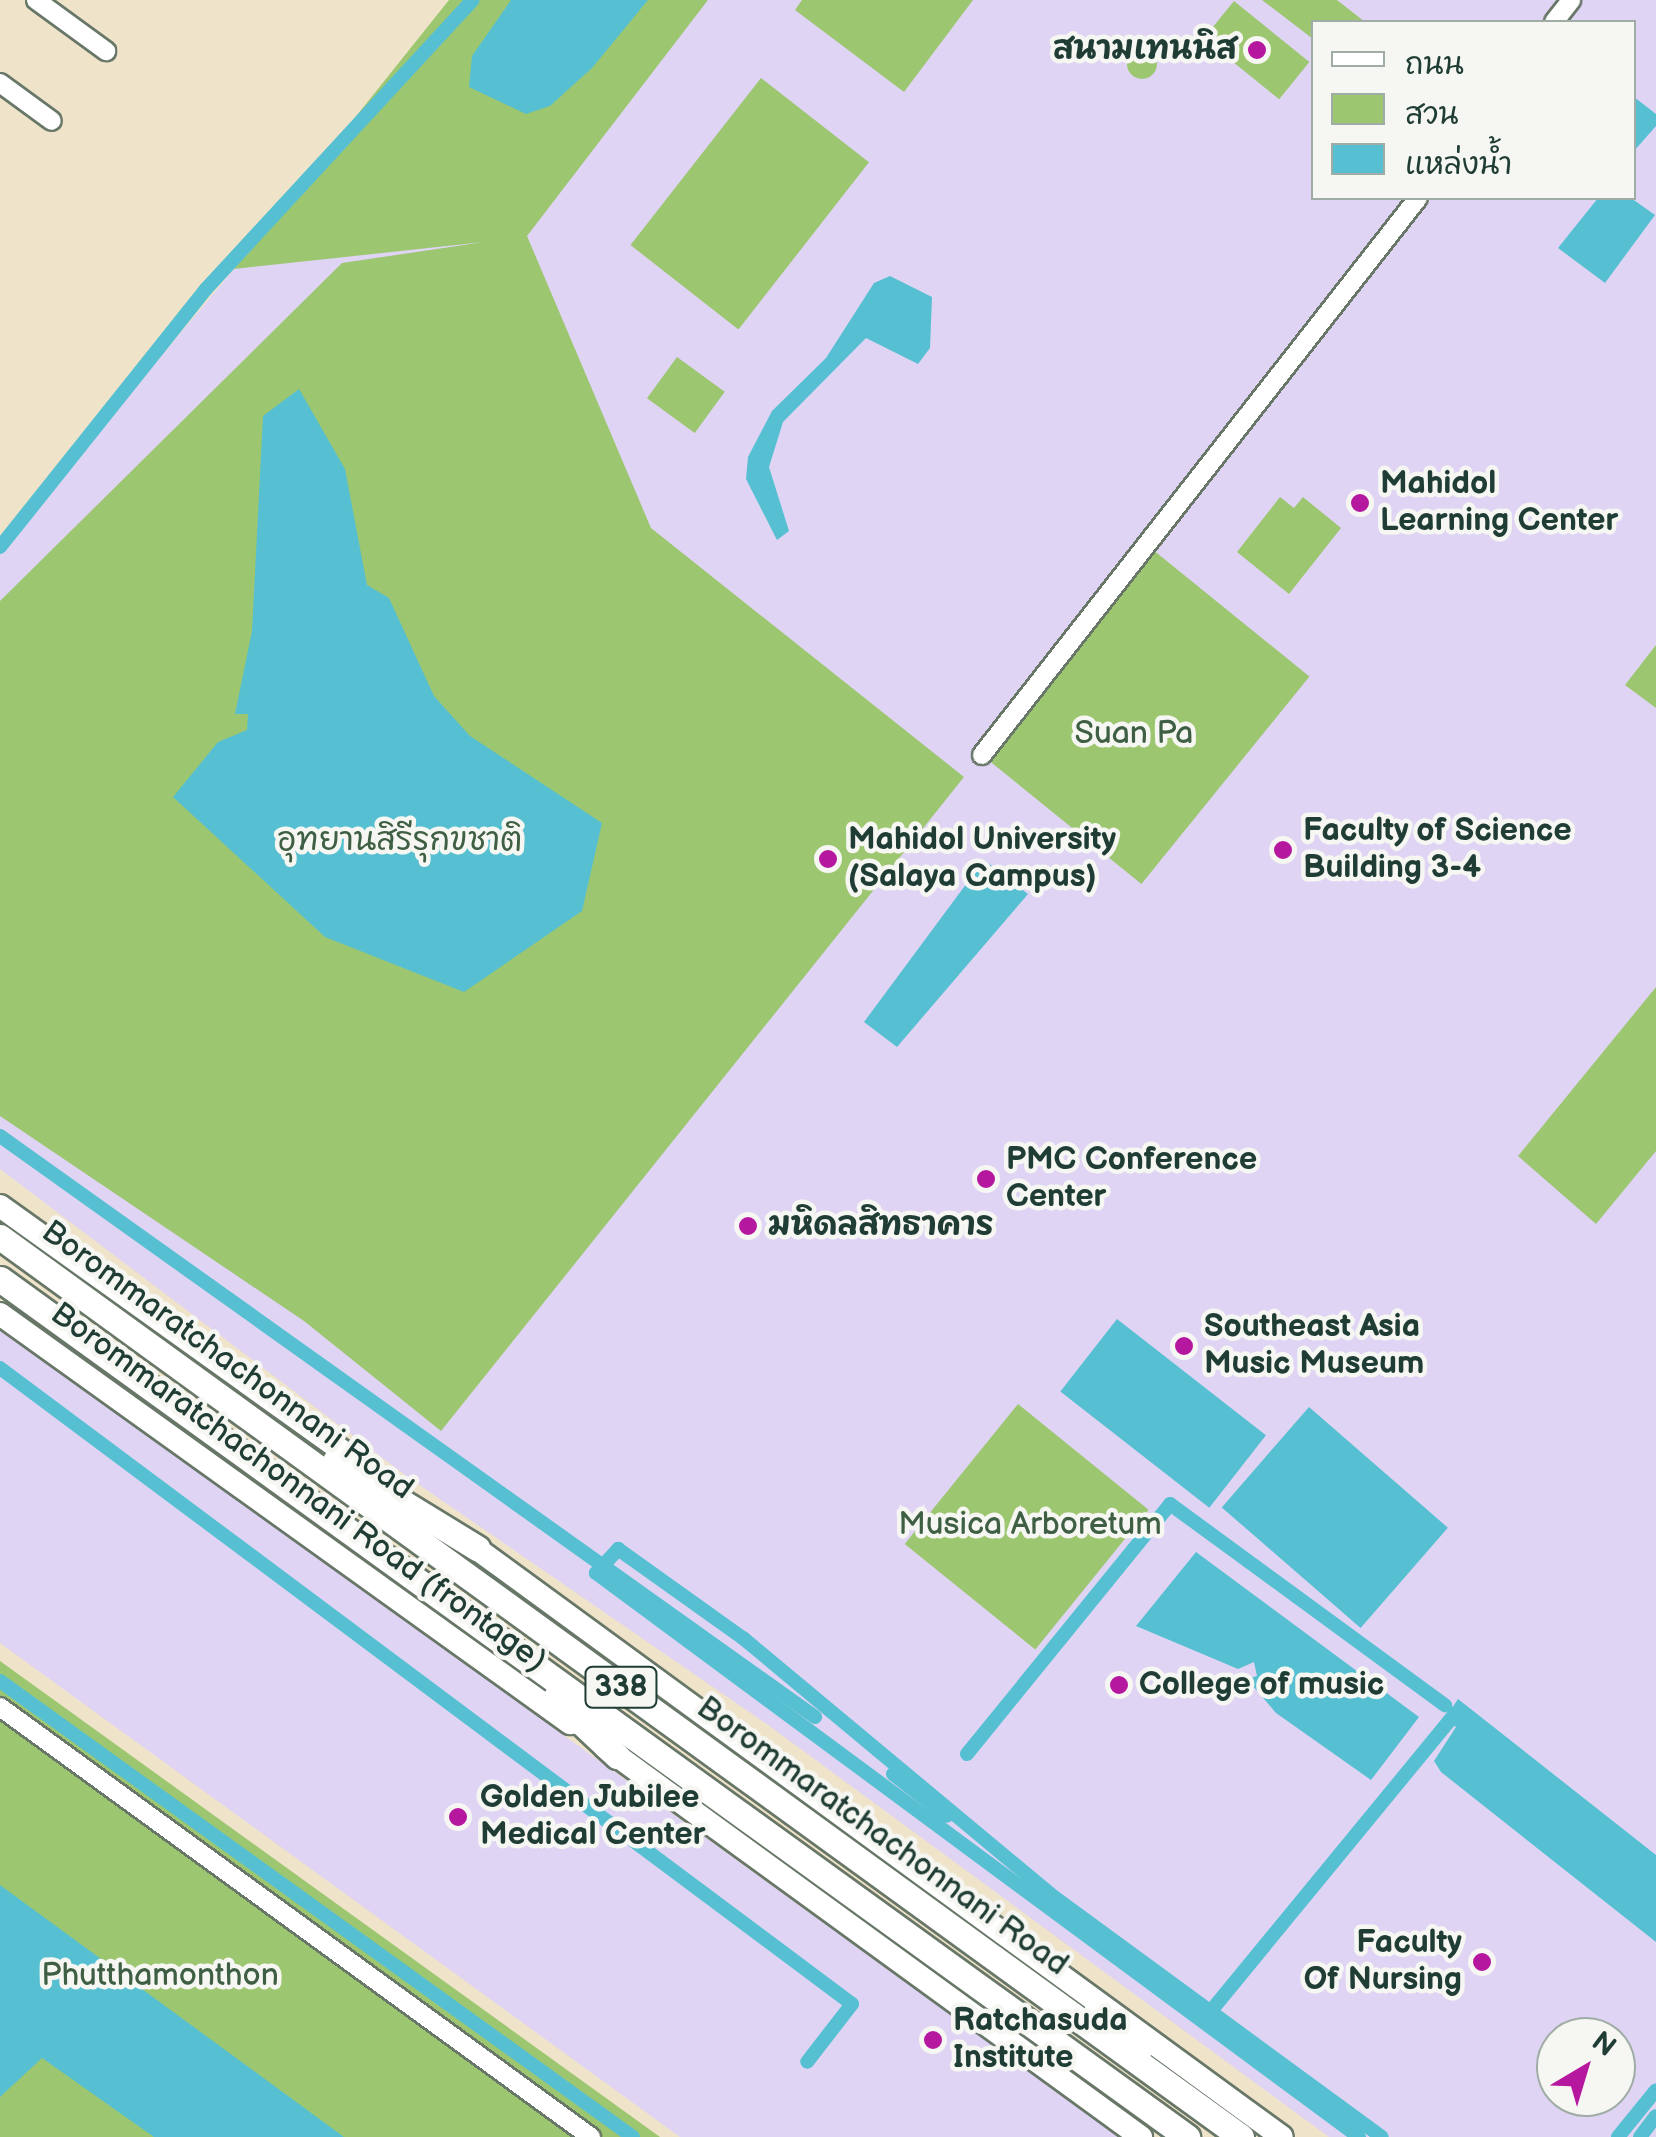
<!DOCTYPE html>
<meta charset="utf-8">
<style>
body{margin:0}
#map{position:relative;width:1656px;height:2137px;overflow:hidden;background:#efe4ca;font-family:"Balsamiq Sans","Playpen Sans Thai",sans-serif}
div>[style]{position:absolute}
.built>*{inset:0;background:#dfd4f4}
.green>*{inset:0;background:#9dc671;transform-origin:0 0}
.round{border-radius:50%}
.water>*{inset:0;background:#56c0d2;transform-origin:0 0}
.canal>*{height:14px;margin:-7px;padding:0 7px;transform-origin:7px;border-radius:7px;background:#56c0d2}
.roads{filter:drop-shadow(2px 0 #687768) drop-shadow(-2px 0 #687768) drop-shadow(0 2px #687768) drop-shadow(0 -2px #687768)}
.minor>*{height:18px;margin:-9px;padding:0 9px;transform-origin:9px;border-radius:9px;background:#fff}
.major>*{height:22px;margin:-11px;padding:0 11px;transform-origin:11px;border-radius:11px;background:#fff}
.highway>*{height:25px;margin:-12.5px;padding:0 12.5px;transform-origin:12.5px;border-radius:12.5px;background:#fff}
.dots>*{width:28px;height:28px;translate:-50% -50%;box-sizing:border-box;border:5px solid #f6f6f2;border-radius:50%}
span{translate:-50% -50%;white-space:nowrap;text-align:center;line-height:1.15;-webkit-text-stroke:9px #f6f6f2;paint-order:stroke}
.shield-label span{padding:2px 8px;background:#f6f6f2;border:2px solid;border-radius:8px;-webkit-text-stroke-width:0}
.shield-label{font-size:30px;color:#1f3d34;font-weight:700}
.poi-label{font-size:32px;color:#1f3d34;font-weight:700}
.right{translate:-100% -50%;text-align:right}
.left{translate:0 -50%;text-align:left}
.park-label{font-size:32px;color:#3e5f43}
.street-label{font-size:32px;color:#1f3d34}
.legend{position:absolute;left:1311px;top:20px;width:325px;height:180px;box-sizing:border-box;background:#f6f6f2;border:2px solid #a0aca6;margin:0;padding:12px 18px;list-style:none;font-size:30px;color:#1f3d34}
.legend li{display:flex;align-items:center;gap:20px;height:50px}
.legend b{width:50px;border:2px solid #a0aca6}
.north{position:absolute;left:1536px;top:2017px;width:100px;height:100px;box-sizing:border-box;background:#f6f6f2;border:2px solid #a0aca6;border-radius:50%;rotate:38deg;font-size:28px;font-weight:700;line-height:40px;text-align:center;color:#1f3d34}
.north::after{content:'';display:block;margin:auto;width:35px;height:45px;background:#b5179e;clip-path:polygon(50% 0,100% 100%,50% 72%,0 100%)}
</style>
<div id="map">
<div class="built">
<i style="clip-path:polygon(evenodd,459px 0,1656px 0,1656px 2137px,1329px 2137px,768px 1725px,405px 1475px,0 1169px,0 549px,459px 0,1314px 22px,1634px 22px,1634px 198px,1314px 198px,1314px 22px,459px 0,1556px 2037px,1616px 2037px,1616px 2097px,1556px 2097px,1556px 2037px)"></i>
<i style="clip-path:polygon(0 1328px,918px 1991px,1120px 2137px,680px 2137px,0 1643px)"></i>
</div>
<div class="green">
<i style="clip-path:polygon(449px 0,708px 0,527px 236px,651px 528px,964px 777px,441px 1431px,304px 1321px,0 1116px,0 601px,342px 263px,484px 242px,234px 269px)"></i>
<i style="clip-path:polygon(802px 0,973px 0,904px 92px,795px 10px)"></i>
<i style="clip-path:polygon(1262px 0,1337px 0,1365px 22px,1314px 22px,1313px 39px)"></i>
<i style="left:1234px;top:1px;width:97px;height:48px;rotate:39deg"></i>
<i class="round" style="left:1127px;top:49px;width:30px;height:30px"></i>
<i style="left:761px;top:78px;width:137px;height:212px;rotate:38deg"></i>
<i style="left:677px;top:357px;width:59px;height:51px;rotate:36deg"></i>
<i style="clip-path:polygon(1280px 497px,1294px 508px,1303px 497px,1341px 528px,1289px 594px,1237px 552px)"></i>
<i style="left:1147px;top:545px;width:209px;height:267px;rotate:39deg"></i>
<i style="clip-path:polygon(1656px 645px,1656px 708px,1625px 685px)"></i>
<i style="clip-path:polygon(1656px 987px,1656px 1151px,1596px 1224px,1518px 1156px)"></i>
<i style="left:1018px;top:1404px;width:168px;height:180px;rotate:39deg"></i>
<i style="clip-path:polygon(0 1661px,660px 2137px,0 2137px)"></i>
</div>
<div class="water">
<i style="clip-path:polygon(511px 0,648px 0,592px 68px,550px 106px,526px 114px,469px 87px,472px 56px)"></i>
<i style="clip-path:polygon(1634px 97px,1656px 114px,1656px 126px,1634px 151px)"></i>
<i style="clip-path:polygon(1598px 198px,1631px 198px,1655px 215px,1605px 283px,1558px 248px)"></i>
<i style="clip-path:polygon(890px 276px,932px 297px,930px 348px,918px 364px,866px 338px,783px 422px,769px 467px,789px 531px,777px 540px,746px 479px,748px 457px,772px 411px,826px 358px,874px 283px)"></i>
<i style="clip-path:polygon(299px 389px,345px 469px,367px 585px,389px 598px,434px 696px,470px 736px,602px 823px,582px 911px,464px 992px,325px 937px,173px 797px,218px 742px,247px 730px,248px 714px,235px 714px,252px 631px,263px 416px)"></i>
<i style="clip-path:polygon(984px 860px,1028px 894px,897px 1047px,864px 1022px)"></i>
<i style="left:1117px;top:1319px;width:189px;height:92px;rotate:38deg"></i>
<i style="left:1309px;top:1407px;width:184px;height:133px;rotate:41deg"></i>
<i style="clip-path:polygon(1196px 1552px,1419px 1717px,1371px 1780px,1276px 1713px,1247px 1679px,1257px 1676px,1254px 1662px,1238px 1669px,1136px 1626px)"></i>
<i style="clip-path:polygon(1458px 1699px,1656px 1855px,1656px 1942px,1441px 1772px,1434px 1761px,1456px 1727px,1445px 1719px)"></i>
<i style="clip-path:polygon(0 1885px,344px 2137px,154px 2137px,42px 2058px,0 2097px)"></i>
</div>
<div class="canal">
<i style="left:0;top:547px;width:330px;rotate:-51.4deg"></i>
<i style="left:206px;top:289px;width:393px;rotate:-47.3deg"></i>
<i style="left:0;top:1136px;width:1001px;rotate:35.48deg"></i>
<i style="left:0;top:1368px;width:1063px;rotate:36.74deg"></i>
<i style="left:852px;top:2004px;width:73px;rotate:127.8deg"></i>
<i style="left:0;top:1681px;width:780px;rotate:35.77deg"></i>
<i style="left:967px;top:1754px;width:322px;rotate:-50.9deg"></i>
<i style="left:1170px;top:1504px;width:341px;rotate:36.2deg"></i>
<i style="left:893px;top:1774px;width:68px;rotate:37.9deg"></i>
<i style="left:1206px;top:2017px;width:394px;rotate:-50.6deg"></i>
<i style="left:1359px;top:2137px;width:949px;rotate:-143.53deg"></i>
<i style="left:596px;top:1573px;width:33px;rotate:-47deg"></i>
<i style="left:618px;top:1549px;width:153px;rotate:35.5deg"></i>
<i style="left:743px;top:1638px;width:405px;rotate:39.8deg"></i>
<i style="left:1054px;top:1897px;width:406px;rotate:36.2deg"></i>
<i style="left:1618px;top:2137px;width:60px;rotate:-51deg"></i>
<i style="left:1640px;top:2137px;width:26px;rotate:-53deg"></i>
</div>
<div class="roads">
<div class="minor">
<i style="left:36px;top:0;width:87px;rotate:36.1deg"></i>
<i style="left:1554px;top:22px;width:28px;rotate:-52deg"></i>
<i style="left:0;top:83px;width:64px;rotate:36.2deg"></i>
<i style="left:982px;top:755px;width:707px;rotate:-51.95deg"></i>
<i style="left:0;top:1707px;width:731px;rotate:36.04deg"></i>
</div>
<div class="major">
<i style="left:0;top:1206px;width:447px;rotate:35.6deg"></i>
<i style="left:0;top:1314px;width:702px;rotate:35.66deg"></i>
<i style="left:462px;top:1538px;width:1015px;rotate:36.15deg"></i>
<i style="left:605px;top:1747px;width:663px;rotate:36.04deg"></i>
</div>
<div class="highway">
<i style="left:0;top:1237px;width:1533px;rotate:35.95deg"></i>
<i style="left:0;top:1279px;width:1465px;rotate:35.86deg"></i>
<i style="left:335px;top:1461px;width:167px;rotate:31.5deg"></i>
<i style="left:555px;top:1698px;width:85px;rotate:43.1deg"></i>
<i style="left:1097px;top:2006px;width:60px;rotate:44.3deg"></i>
</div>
</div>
<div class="dots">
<i style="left:1257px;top:50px;background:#b5179e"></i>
<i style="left:1360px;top:503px;background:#b5179e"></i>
<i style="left:1283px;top:850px;background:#b5179e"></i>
<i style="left:828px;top:859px;background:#b5179e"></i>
<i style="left:986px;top:1179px;background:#b5179e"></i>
<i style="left:748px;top:1226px;background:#b5179e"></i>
<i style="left:1184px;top:1346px;background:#b5179e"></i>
<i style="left:1119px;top:1685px;background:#b5179e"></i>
<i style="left:458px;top:1817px;background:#b5179e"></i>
<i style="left:1482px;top:1962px;background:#b5179e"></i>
<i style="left:933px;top:2040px;background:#b5179e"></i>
</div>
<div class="shield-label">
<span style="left:621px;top:1687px">338</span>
</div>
<div class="poi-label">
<span class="right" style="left:1237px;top:50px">สนามเทนนิส</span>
<span class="left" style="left:1380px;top:503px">Mahidol<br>Learning Center</span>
<span class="left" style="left:1303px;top:850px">Faculty of Science<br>Building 3-4</span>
<span class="left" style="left:848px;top:859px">Mahidol University<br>(Salaya Campus)</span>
<span class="left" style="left:1006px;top:1179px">PMC Conference<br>Center</span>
<span class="left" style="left:768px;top:1226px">มหิดลสิทธาคาร</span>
<span class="left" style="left:1204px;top:1346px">Southeast Asia<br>Music Museum</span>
<span class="left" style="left:1139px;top:1685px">College of music</span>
<span class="left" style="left:480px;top:1817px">Golden Jubilee<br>Medical Center</span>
<span class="right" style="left:1462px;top:1962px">Faculty<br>Of Nursing</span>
<span class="left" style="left:953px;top:2040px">Ratchasuda<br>Institute</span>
</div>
<div class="park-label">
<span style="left:1134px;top:734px">Suan Pa</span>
<span style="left:400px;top:841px">อุทยานสิรีรุกขชาติ</span>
<span style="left:1030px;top:1525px">Musica Arboretum</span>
<span style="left:160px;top:1976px">Phutthamonthon</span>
</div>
<div class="street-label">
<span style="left:227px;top:1361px;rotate:36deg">Borommaratchachonnani Road</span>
<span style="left:298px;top:1488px;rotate:36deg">Borommaratchachonnani Road (frontage)</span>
<span style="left:882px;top:1837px;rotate:36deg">Borommaratchachonnani Road</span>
</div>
<ul class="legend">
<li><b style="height:12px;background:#fff"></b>ถนน</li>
<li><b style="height:28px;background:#9dc671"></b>สวน</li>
<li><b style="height:28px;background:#56c0d2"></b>แหล่งน้ำ</li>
</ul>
<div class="north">N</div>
</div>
